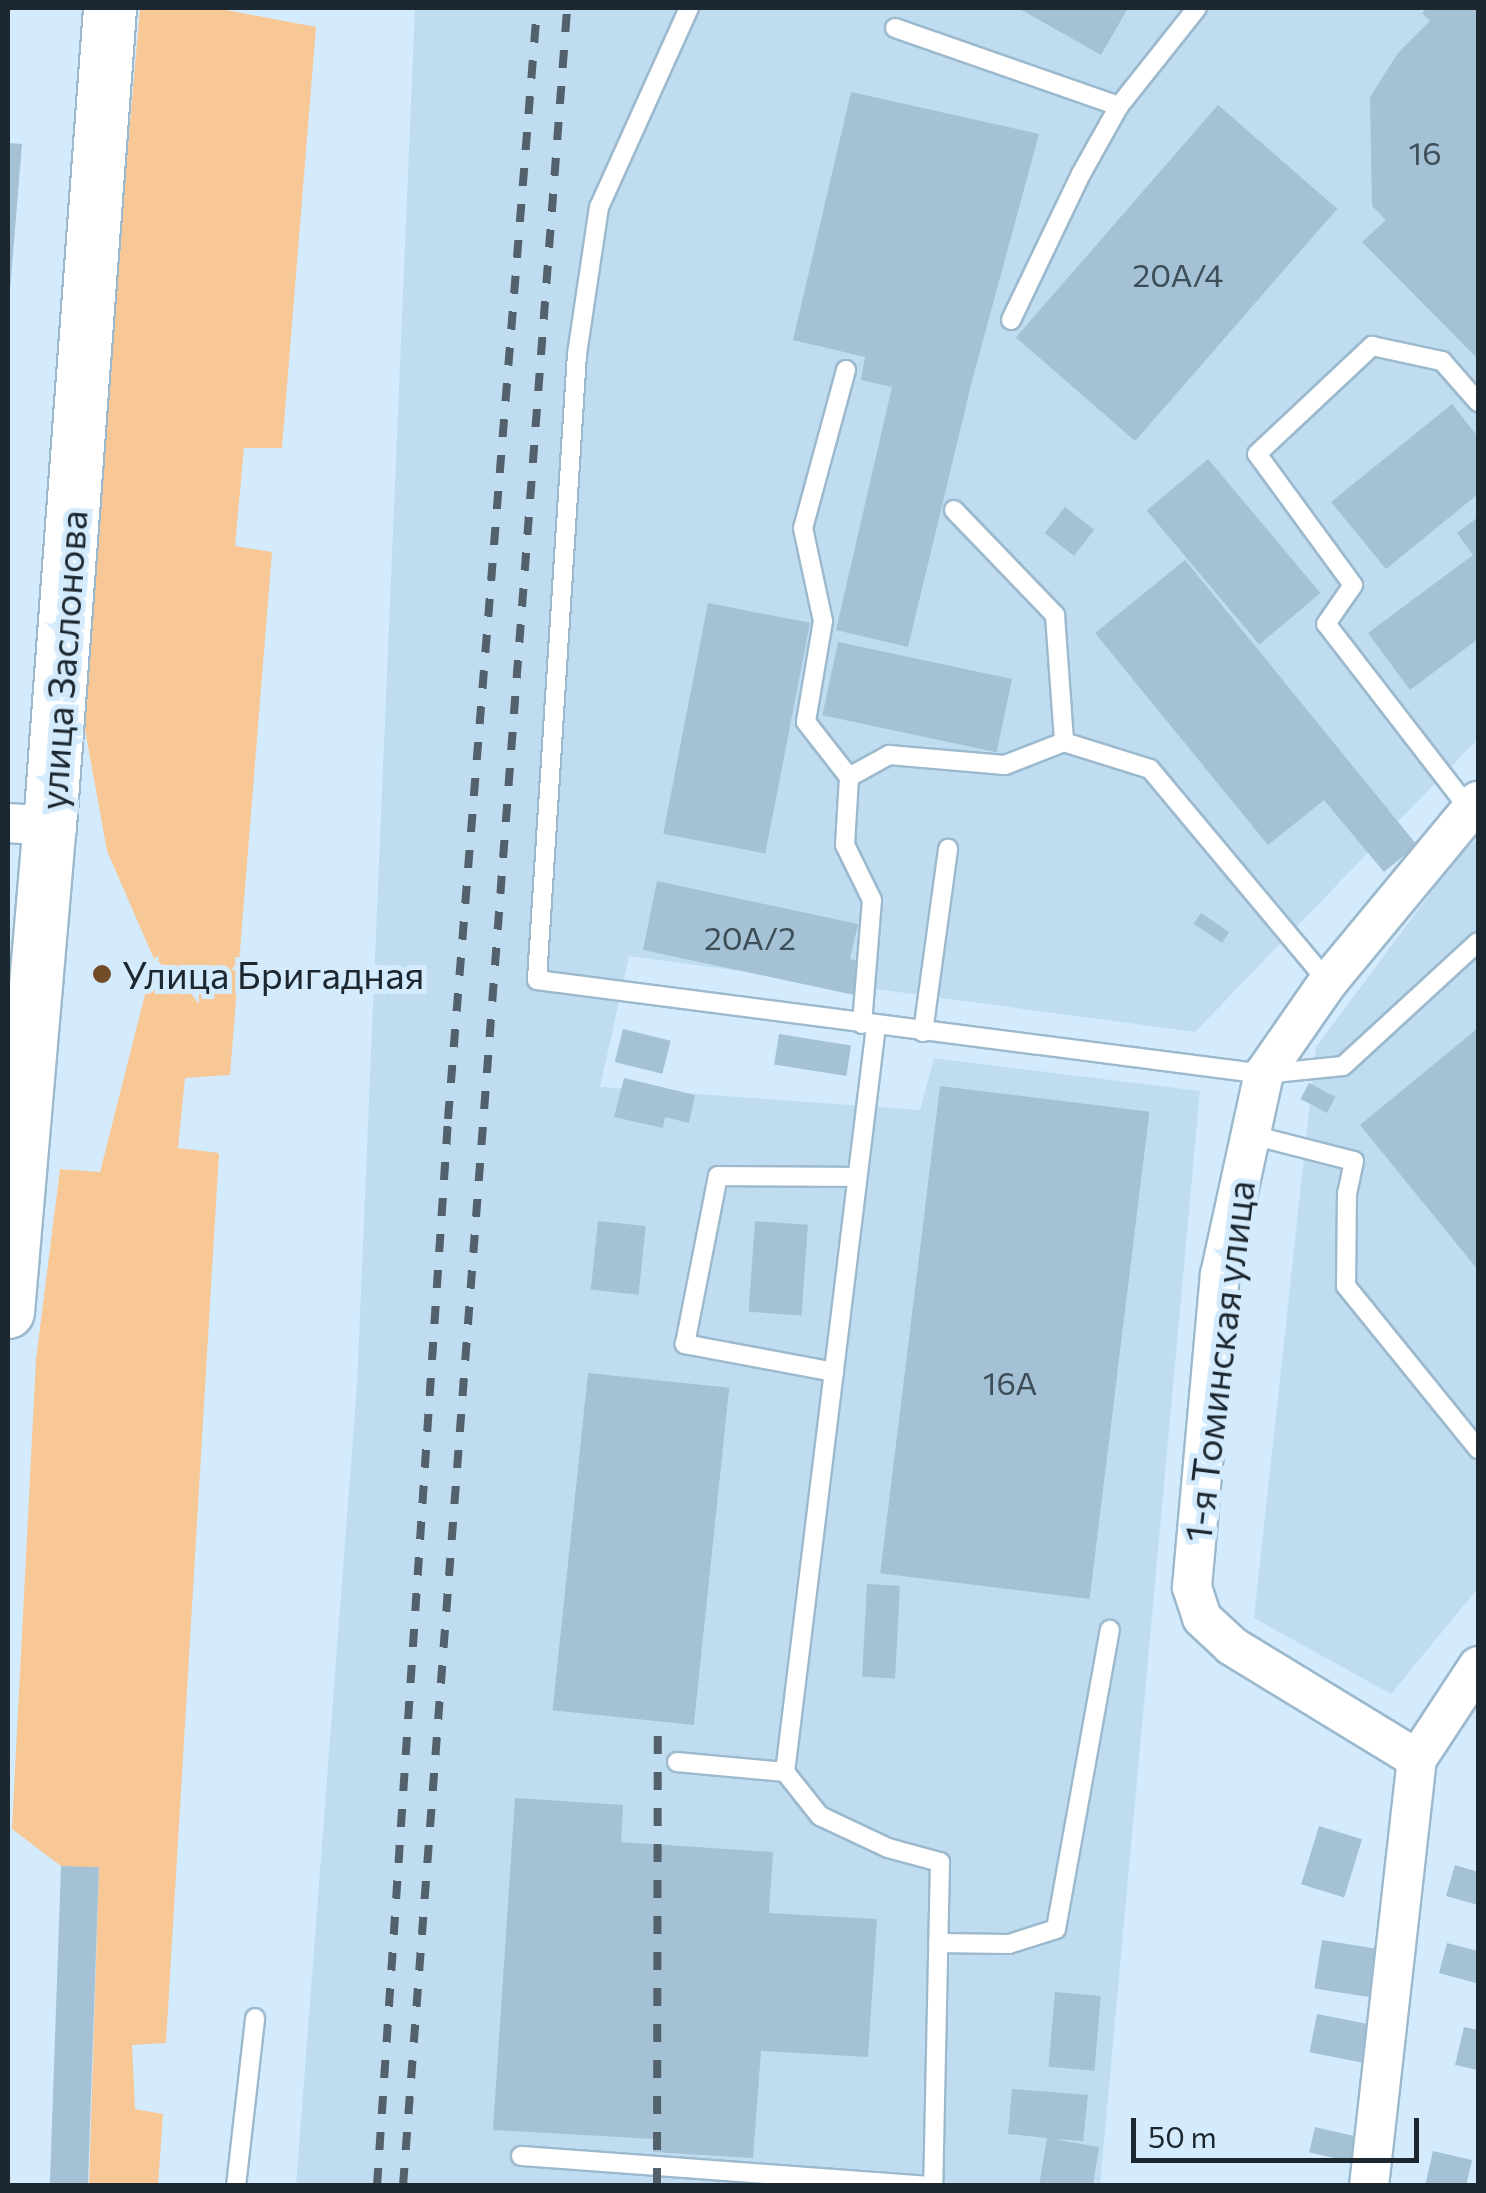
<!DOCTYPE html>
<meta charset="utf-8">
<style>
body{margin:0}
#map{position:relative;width:1486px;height:2193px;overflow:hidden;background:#d4ebfd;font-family:Commissioner,sans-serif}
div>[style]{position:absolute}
.built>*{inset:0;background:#c0dcf1}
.green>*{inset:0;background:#f7c796}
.building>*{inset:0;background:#a4c1d5;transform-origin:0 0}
.roads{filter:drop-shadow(2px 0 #9cb9cd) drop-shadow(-2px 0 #9cb9cd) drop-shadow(0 2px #9cb9cd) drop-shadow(0 -2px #9cb9cd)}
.lane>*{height:18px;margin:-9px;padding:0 9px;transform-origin:9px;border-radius:9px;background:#fff}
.street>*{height:38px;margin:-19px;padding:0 19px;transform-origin:19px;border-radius:19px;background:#fff}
.secondary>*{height:52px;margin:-26px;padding:0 26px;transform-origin:26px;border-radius:26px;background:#fff}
.rail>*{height:8px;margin-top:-4px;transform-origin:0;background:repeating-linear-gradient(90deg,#53616c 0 18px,transparent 0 36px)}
.dots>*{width:28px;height:28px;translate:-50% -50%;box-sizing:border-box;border:5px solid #d4ebfd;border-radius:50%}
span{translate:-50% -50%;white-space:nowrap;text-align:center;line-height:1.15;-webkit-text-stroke:10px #d4ebfd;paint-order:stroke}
.number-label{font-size:32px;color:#3e4e58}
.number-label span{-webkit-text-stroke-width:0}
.street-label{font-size:38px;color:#1c272f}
.poi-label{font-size:38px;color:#1c272f}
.left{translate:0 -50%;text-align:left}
.frame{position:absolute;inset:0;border:10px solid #1c272f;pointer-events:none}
.scale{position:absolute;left:1131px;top:2118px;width:288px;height:45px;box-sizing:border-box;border:5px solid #1c272f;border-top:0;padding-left:12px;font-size:30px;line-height:35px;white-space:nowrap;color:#1c272f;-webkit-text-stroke:8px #d4ebfd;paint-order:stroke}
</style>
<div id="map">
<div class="built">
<i style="clip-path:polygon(415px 8px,1478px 8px,1478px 739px,1195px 1032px,629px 956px,600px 1087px,920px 1110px,934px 1058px,1200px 1091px,1100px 2185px,296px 2186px,357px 1385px)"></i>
<i style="clip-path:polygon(1478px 838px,1478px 1588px,1391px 1694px,1254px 1618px,1316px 1047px,1458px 856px)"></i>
</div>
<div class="green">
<i style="clip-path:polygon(140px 8px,215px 8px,316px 27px,282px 448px,244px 448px,235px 546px,272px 552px,230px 1075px,185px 1078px,178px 1148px,219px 1153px,166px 2043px,132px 2045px,135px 2109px,163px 2114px,158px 2185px,89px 2185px,99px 1868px,61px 1866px,12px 1829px,36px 1360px,60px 1169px,100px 1172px,154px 959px,107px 851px,80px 702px)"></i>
</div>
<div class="building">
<i style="clip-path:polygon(1018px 8px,1128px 8px,1101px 55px)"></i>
<i style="clip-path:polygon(1427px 8px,1478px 8px,1478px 359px,1362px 242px,1386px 220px,1372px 206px,1370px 97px,1398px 53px,1430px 21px,1422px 13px)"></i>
<i style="clip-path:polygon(851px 92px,1039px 134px,972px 381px,908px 647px,836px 630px,892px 387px,861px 380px,865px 357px,793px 340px)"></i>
<i style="left:1218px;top:105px;width:158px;height:308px;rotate:41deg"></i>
<i style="clip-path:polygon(8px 143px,22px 144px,10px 290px,8px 290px)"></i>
<i style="clip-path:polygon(1452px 404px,1478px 437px,1478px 494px,1386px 569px,1331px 502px)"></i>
<i style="left:1208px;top:459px;width:175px;height:80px;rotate:50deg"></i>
<i style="left:1065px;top:507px;width:37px;height:33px;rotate:38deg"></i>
<i style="clip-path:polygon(1478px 517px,1478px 639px,1410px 690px,1368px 633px,1473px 555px,1457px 533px)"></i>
<i style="clip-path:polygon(1185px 560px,1417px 845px,1384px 872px,1324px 800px,1268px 845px,1095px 633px)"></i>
<i style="left:708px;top:603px;width:104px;height:235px;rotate:11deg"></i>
<i style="left:838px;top:642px;width:178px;height:75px;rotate:12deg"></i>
<i style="clip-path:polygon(657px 881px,858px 924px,850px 959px,867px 963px,859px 996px,643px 950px)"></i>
<i style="left:1201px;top:913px;width:34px;height:13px;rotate:34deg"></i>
<i style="clip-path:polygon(1478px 1028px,1478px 1270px,1360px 1125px)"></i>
<i style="left:623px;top:1029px;width:49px;height:34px;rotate:14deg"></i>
<i style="left:779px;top:1034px;width:73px;height:31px;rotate:9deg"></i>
<i style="clip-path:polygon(624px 1078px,695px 1095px,689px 1123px,665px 1117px,663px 1128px,614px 1117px)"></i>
<i style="left:1309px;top:1083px;width:30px;height:18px;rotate:28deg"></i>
<i style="left:940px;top:1086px;width:211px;height:491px;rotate:7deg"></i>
<i style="left:598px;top:1221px;width:48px;height:69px;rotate:6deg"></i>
<i style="left:755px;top:1221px;width:53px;height:91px;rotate:4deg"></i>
<i style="left:588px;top:1373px;width:142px;height:339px;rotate:6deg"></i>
<i style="left:867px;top:1584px;width:33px;height:93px;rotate:3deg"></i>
<i style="clip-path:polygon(515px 1798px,623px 1805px,621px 1842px,773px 1852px,769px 1913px,877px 1919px,868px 2057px,761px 2051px,753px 2158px,653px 2152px,654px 2139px,493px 2130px)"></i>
<i style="left:1319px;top:1826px;width:45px;height:61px;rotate:17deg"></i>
<i style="clip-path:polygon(1455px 1865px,1478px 1872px,1478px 1905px,1446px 1896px)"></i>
<i style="left:61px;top:1866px;width:38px;height:320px;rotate:2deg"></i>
<i style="left:1322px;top:1940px;width:70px;height:49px;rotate:9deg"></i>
<i style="clip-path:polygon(1447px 1943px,1478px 1951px,1476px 1983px,1439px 1973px)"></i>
<i style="left:1055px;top:1992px;width:46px;height:75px;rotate:5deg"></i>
<i style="left:1317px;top:2014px;width:65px;height:39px;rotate:11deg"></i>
<i style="clip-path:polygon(1464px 2027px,1478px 2030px,1478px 2070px,1455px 2065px)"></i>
<i style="clip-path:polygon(1012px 2089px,1088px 2095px,1083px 2141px,1053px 2139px,1099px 2147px,1093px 2186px,1039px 2186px,1047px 2138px,1008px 2134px)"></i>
<i style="left:1315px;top:2127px;width:49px;height:26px;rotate:13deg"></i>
<i style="clip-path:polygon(1433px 2151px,1472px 2160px,1466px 2186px,1425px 2186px)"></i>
</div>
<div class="roads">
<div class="lane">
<i style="left:689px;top:8px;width:218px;rotate:114.3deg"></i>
<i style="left:599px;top:207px;width:149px;rotate:98.5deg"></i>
<i style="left:577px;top:354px;width:627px;rotate:93.66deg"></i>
<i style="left:537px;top:980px;width:733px;rotate:7.37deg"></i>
<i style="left:1264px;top:1074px;width:79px;rotate:-5.8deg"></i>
<i style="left:1343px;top:1066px;width:183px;rotate:-42.6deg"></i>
<i style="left:895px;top:28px;width:237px;rotate:19.2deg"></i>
<i style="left:1011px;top:320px;width:162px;rotate:-64.4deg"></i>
<i style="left:1081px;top:174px;width:78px;rotate:-60.8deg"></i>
<i style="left:1119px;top:106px;width:125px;rotate:-51.5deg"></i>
<i style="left:846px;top:370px;width:164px;rotate:105.2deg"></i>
<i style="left:803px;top:528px;width:95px;rotate:77.9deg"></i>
<i style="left:823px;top:621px;width:102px;rotate:99.6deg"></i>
<i style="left:806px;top:722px;width:70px;rotate:52deg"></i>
<i style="left:954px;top:510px;width:146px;rotate:46.1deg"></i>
<i style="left:1055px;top:615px;width:127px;rotate:85.9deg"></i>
<i style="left:1064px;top:742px;width:90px;rotate:17.4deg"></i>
<i style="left:1150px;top:769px;width:278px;rotate:50.1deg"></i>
<i style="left:1470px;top:810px;width:235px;rotate:-127.7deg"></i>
<i style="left:1326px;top:624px;width:47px;rotate:-55.3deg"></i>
<i style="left:1353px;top:585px;width:162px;rotate:-126.2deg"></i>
<i style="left:1257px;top:454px;width:158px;rotate:-43.2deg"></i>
<i style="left:1372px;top:346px;width:72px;rotate:12.1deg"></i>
<i style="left:1442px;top:361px;width:55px;rotate:48.7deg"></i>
<i style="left:862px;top:1024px;width:124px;rotate:-85.4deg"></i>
<i style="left:872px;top:900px;width:61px;rotate:-116.1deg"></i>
<i style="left:845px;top:845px;width:68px;rotate:-86.6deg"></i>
<i style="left:849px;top:777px;width:46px;rotate:-28.8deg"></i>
<i style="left:889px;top:755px;width:116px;rotate:4.9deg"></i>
<i style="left:1005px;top:765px;width:63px;rotate:-21.3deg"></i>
<i style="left:876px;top:1026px;width:752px;rotate:96.95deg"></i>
<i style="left:785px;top:1772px;width:56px;rotate:51.5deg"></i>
<i style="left:820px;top:1816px;width:75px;rotate:25.2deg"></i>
<i style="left:888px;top:1848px;width:54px;rotate:15.1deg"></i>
<i style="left:940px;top:1862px;width:324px;rotate:91.2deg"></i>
<i style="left:923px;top:1032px;width:185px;rotate:-82.2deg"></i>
<i style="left:1248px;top:1134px;width:109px;rotate:14.3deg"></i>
<i style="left:1354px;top:1161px;width:33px;rotate:102deg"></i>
<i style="left:1347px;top:1193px;width:93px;rotate:90.6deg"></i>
<i style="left:1346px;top:1286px;width:210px;rotate:51deg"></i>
<i style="left:834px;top:1372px;width:152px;rotate:-169.4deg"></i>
<i style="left:685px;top:1344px;width:171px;rotate:-78.9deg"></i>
<i style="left:718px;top:1176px;width:139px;rotate:0.4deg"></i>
<i style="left:677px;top:1762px;width:108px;rotate:5.3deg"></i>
<i style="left:938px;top:1943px;width:71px;rotate:0.8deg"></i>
<i style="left:1009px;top:1944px;width:49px;rotate:-17.7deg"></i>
<i style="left:1056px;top:1929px;width:304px;rotate:-79.8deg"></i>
<i style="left:521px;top:2156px;width:407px;rotate:4.2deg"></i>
<i style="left:236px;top:2186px;width:169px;rotate:-83.5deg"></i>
</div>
<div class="street">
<i style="left:8px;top:823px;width:42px;rotate:4.1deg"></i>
<i style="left:1417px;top:1759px;width:217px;rotate:-148.6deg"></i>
<i style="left:1232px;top:1646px;width:41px;rotate:-137deg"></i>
<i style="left:1202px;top:1618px;width:33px;rotate:-108deg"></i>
<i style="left:1192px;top:1587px;width:313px;rotate:-84.9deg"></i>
<i style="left:1220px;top:1275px;width:206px;rotate:-77.7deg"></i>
<i style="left:1264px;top:1074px;width:112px;rotate:-55.2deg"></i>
<i style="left:1328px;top:982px;width:235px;rotate:-50.4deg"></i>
<i style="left:1369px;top:2186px;width:430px;rotate:-83.6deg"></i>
<i style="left:1417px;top:1759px;width:111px;rotate:-56.7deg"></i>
</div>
<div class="secondary">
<i style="left:8px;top:1312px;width:488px;rotate:-85.1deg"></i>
<i style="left:50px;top:826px;width:820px;rotate:-85.8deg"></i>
</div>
</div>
<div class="rail">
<i style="left:377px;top:2186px;width:1069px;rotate:-86.19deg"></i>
<i style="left:448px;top:1119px;width:1115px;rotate:-85.42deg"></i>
<i style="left:403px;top:2186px;width:2184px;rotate:-85.69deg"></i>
<i style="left:657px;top:2186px;width:452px;rotate:-89.9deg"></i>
</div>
<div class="dots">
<i style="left:102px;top:974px;background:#704d26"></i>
</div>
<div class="number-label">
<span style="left:1425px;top:152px">16</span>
<span style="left:1178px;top:274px">20А/4</span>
<span style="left:750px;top:937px">20А/2</span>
<span style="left:1010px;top:1382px">16А</span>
</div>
<div class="street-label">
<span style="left:62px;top:660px;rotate:-86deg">улица Заслонова</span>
<span style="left:1218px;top:1361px;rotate:-83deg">1-я Томинская улица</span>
</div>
<div class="poi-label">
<span class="left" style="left:122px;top:974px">Улица Бригадная</span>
</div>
<div class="frame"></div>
<div class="scale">50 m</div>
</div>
